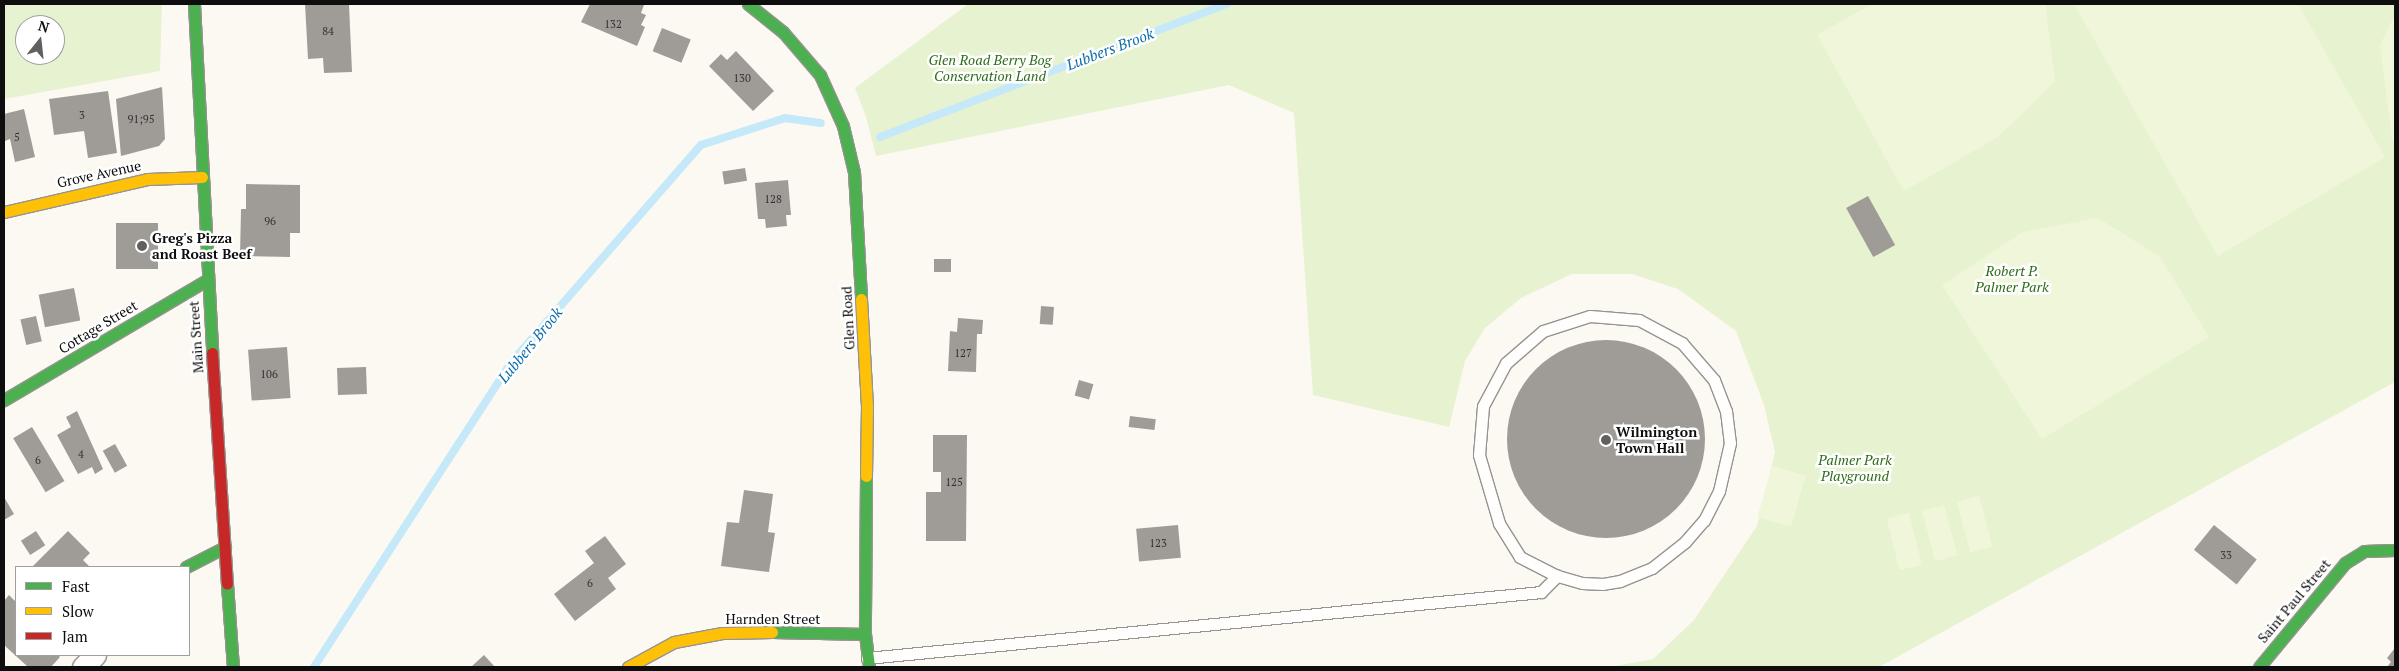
<!DOCTYPE html>
<style>
body{margin:0}
#map{position:relative;width:2399px;height:671px;overflow:hidden;background:#fcf9f2;font-family:"PT Serif",serif}
div>[style]{position:absolute}
.green>*{inset:0;background:#e7f3d0}
.pitch>*{inset:0;background:#f0f6da;transform-origin:0 0}
.stream>*{height:8px;margin:-4px;padding:0 4px;transform-origin:4px;border-radius:4px;background:#c5e9f9}
.building>*{inset:0;background:#9f9c98;transform-origin:0 0}
.round{border-radius:50%}
.roads{filter:drop-shadow(1px 0 #959491) drop-shadow(-1px 0 #959491) drop-shadow(0 1px #959491) drop-shadow(0 -1px #959491)}
.lane>*{height:11px;margin:-5.5px;padding:0 5.5px;transform-origin:5.5px;border-radius:5.5px;background:#fffefd}
.street>*{height:21px;margin:-10.5px;padding:0 10.5px;transform-origin:10.5px;border-radius:10.5px;background:#fffefd}
.fast>*{height:11px;margin:-5.5px;padding:0 5.5px;transform-origin:5.5px;border-radius:5.5px;background:#4caf50}
.slow>*{height:11px;margin:-5.5px;padding:0 5.5px;transform-origin:5.5px;border-radius:5.5px;background:#ffc107}
.jam>*{height:11px;margin:-5.5px;padding:0 5.5px;transform-origin:5.5px;border-radius:5.5px;background:#c62828}
.dots>*{width:14px;height:14px;translate:-50% -50%;box-sizing:border-box;border:2px solid #fff;border-radius:50%}
span{translate:-50% -50%;white-space:nowrap;text-align:center;line-height:1.15;-webkit-text-stroke:5px #fff;paint-order:stroke}
.number-label{font-size:11px;color:#323230}
.number-label span{-webkit-text-stroke-width:0}
.park-label{font-size:14px;color:#2d6c18;font-style:italic}
.street-label{font-size:14px;color:#0e0e0e}
.poi-label{font-size:14px;color:#0e0e0e;font-weight:700}
.left{translate:0 -50%;text-align:left}
.water-label{font-size:15px;color:#0b6dac;font-style:italic}
.frame{position:absolute;inset:0;border:5px solid #0e0e0e;pointer-events:none}
.legend{position:absolute;left:15px;top:566px;width:175px;height:90px;box-sizing:border-box;background:#fff;border:1px solid #9f9f9f;margin:0;padding:6px 9px;list-style:none;font-size:15px;color:#0e0e0e}
.legend li{display:flex;align-items:center;gap:10px;height:25px}
.legend b{width:25px;border:1px solid #9f9f9f}
.north{position:absolute;left:15px;top:15px;width:50px;height:50px;box-sizing:border-box;background:#fff;border:1px solid #9f9f9f;border-radius:50%;rotate:16deg;font-size:14px;font-weight:700;line-height:20px;text-align:center;color:#0e0e0e}
.north::after{content:'';display:block;margin:auto;width:18px;height:22px;background:#61605e;clip-path:polygon(50% 0,100% 100%,50% 72%,0 100%)}
</style>
<div id="map">
<div class="green">
<i style="clip-path:polygon(evenodd,4px 4px,162px 4px,160px 71px,4px 99px,4px 4px,25px 25px,55px 25px,55px 55px,25px 55px,25px 25px)"></i>
<i style="clip-path:polygon(968px 4px,2395px 4px,2395px 382px,1879px 667px,1610px 667px,1653px 659px,1694px 620px,1757px 526px,1775px 452px,1764px 405px,1736px 331px,1678px 289px,1632px 274px,1572px 274px,1521px 298px,1485px 328px,1465px 361px,1449px 427px,1313px 395px,1294px 113px,1229px 85px,876px 156px,866px 117px,855px 88px)"></i>
</div>
<div class="pitch">
<i style="clip-path:polygon(1872px 4px,2045px 4px,2055px 81px,1998px 137px,1904px 191px,1817px 35px)"></i>
<i style="clip-path:polygon(2074px 4px,2298px 4px,2385px 157px,2218px 256px)"></i>
<i style="clip-path:polygon(2395px 15px,2395px 142px,2392px 138px,2380px 45px)"></i>
<i style="clip-path:polygon(2098px 218px,2160px 257px,2209px 337px,2042px 439px,1942px 285px,2023px 232px)"></i>
<i style="left:1772px;top:466px;width:35px;height:53px;rotate:16deg"></i>
<i style="left:1979px;top:496px;width:52px;height:23px;rotate:75deg"></i>
<i style="left:1944px;top:505px;width:52px;height:23px;rotate:75deg"></i>
<i style="left:1909px;top:513px;width:53px;height:23px;rotate:76deg"></i>
</div>
<div class="stream">
<i style="left:880px;top:137px;width:372px;rotate:-21deg"></i>
<i style="left:314px;top:667px;width:359px;rotate:-57.1deg"></i>
<i style="left:509px;top:365px;width:292px;rotate:-48.9deg"></i>
<i style="left:701px;top:145px;width:88px;rotate:-17.8deg"></i>
<i style="left:785px;top:118px;width:36px;rotate:8deg"></i>
</div>
<div class="building">
<i style="clip-path:polygon(305px 4px,349px 4px,352px 72px,324px 73px,323px 58px,308px 59px)"></i>
<i style="clip-path:polygon(590px 4px,644px 5px,641px 13px,646px 15px,641px 25px,645px 27px,637px 46px,581px 22px)"></i>
<i style="left:662px;top:28px;width:31px;height:25px;rotate:22deg"></i>
<i style="clip-path:polygon(736px 51px,774px 91px,753px 111px,709px 66px,721px 54px,727px 60px)"></i>
<i style="clip-path:polygon(162px 87px,165px 139px,159px 146px,121px 156px,116px 99px)"></i>
<i style="clip-path:polygon(108px 91px,117px 153px,88px 158px,84px 131px,54px 135px,49px 99px)"></i>
<i style="clip-path:polygon(24px 109px,35px 157px,15px 162px,10px 139px,5px 141px,4px 114px)"></i>
<i style="left:745px;top:168px;width:13px;height:23px;rotate:81deg"></i>
<i style="clip-path:polygon(788px 180px,791px 215px,786px 215px,787px 226px,766px 228px,765px 219px,758px 219px,755px 183px)"></i>
<i style="clip-path:polygon(246px 184px,300px 185px,300px 233px,290px 233px,290px 257px,240px 256px,241px 209px,246px 209px)"></i>
<i style="left:1868px;top:196px;width:56px;height:25px;rotate:61deg"></i>
<i style="left:116px;top:223px;width:42px;height:46px"></i>
<i style="left:934px;top:259px;width:17px;height:13px"></i>
<i style="left:74px;top:288px;width:33px;height:36px;rotate:79deg"></i>
<i style="left:1041px;top:306px;width:13px;height:18px;rotate:4deg"></i>
<i style="left:36px;top:316px;width:26px;height:16px;rotate:77deg"></i>
<i style="clip-path:polygon(958px 318px,983px 320px,982px 334px,977px 334px,976px 372px,948px 371px,950px 331px,957px 332px)"></i>
<i class="round" style="left:1507px;top:340px;width:198px;height:198px"></i>
<i style="left:287px;top:347px;width:51px;height:39px;rotate:86deg"></i>
<i style="left:366px;top:367px;width:27px;height:29px;rotate:88deg"></i>
<i style="left:1079px;top:380px;width:15px;height:16px;rotate:16deg"></i>
<i style="clip-path:polygon(77px 411px,103px 469px,95px 474px,92px 467px,78px 474px,57px 435px,71px 427px,66px 417px)"></i>
<i style="left:1130px;top:416px;width:26px;height:11px;rotate:7deg"></i>
<i style="left:32px;top:427px;width:63px;height:22px;rotate:59deg"></i>
<i style="clip-path:polygon(933px 435px,967px 435px,966px 541px,926px 541px,926px 492px,941px 492px,941px 472px,933px 472px)"></i>
<i style="left:115px;top:444px;width:25px;height:14px;rotate:61deg"></i>
<i style="clip-path:polygon(744px 490px,773px 494px,768px 532px,775px 533px,769px 572px,721px 566px,727px 522px,739px 523px)"></i>
<i style="clip-path:polygon(4px 497px,14px 514px,4px 520px)"></i>
<i style="left:1178px;top:525px;width:33px;height:42px;rotate:85deg"></i>
<i style="left:2214px;top:525px;width:55px;height:32px;rotate:39deg"></i>
<i style="left:36px;top:531px;width:17px;height:18px;rotate:57deg"></i>
<i style="clip-path:polygon(68px 531px,90px 553px,83px 560px,90px 567px,32px 567px)"></i>
<i style="clip-path:polygon(605px 536px,626px 564px,608px 578px,616px 589px,575px 621px,554px 594px,594px 563px,585px 551px)"></i>
<i style="clip-path:polygon(9px 595px,16px 602px,16px 655px,58px 655px,60px 657px,51px 667px,28px 667px,4px 645px,4px 601px)"></i>
<i style="clip-path:polygon(2395px 648px,2395px 667px,2387px 667px,2391px 662px,2387px 658px)"></i>
<i style="clip-path:polygon(484px 655px,495px 667px,471px 667px)"></i>
</div>
<div class="roads">
<div class="lane">
<i style="left:1590px;top:316px;width:49px;rotate:4.7deg"></i>
<i style="left:1639px;top:320px;width:49px;rotate:28.1deg"></i>
<i style="left:1682px;top:343px;width:49px;rotate:49.1deg"></i>
<i style="left:1714px;top:380px;width:33px;rotate:69deg"></i>
<i style="left:1726px;top:411px;width:32px;rotate:83deg"></i>
<i style="left:1730px;top:443px;width:49px;rotate:102.9deg"></i>
<i style="left:1719px;top:491px;width:33px;rotate:117deg"></i>
<i style="left:1704px;top:520px;width:29px;rotate:131deg"></i>
<i style="left:1685px;top:542px;width:42px;rotate:141.8deg"></i>
<i style="left:1652px;top:568px;width:35px;rotate:158deg"></i>
<i style="left:1620px;top:581px;width:17px;rotate:170deg"></i>
<i style="left:1603px;top:584px;width:21px;rotate:-177deg"></i>
<i style="left:1582px;top:583px;width:26px;rotate:-164deg"></i>
<i style="left:1557px;top:576px;width:42px;rotate:-152.8deg"></i>
<i style="left:1520px;top:557px;width:40px;rotate:-122deg"></i>
<i style="left:1499px;top:523px;width:71px;rotate:-106.4deg"></i>
<i style="left:1479px;top:455px;width:49px;rotate:-85.3deg"></i>
<i style="left:1483px;top:406px;width:49px;rotate:-61.9deg"></i>
<i style="left:1506px;top:363px;width:49px;rotate:-40.9deg"></i>
<i style="left:1543px;top:331px;width:49px;rotate:-17.7deg"></i>
<i style="left:867px;top:658px;width:677px;rotate:-5.59deg"></i>
<i style="left:1541px;top:592px;width:23px;rotate:-45deg"></i>
</div>
<div class="street">
<i style="left:83px;top:667px;width:17px;rotate:-45deg"></i>
</div>
<div class="fast">
<i style="left:194px;top:4px;width:349px;rotate:87deg"></i>
<i style="left:748px;top:4px;width:45px;rotate:38.7deg"></i>
<i style="left:783px;top:32px;width:57px;rotate:49.3deg"></i>
<i style="left:820px;top:75px;width:56px;rotate:65.7deg"></i>
<i style="left:843px;top:126px;width:47px;rotate:76.6deg"></i>
<i style="left:854px;top:172px;width:127px;rotate:86.8deg"></i>
<i style="left:4px;top:400px;width:236px;rotate:-30.6deg"></i>
<i style="left:866px;top:476px;width:158px;rotate:90.4deg"></i>
<i style="left:865px;top:634px;width:33px;rotate:83deg"></i>
<i style="left:186px;top:567px;width:44px;rotate:-27.1deg"></i>
<i style="left:227px;top:584px;width:83px;rotate:85.9deg"></i>
<i style="left:772px;top:632px;width:93px;rotate:1.2deg"></i>
<i style="left:2259px;top:667px;width:135px;rotate:-50.4deg"></i>
<i style="left:2345px;top:563px;width:22px;rotate:-32deg"></i>
<i style="left:2364px;top:551px;width:31px;rotate:-2deg"></i>
</div>
<div class="slow">
<i style="left:4px;top:212px;width:148px;rotate:-12.9deg"></i>
<i style="left:148px;top:179px;width:54px;rotate:-2.1deg"></i>
<i style="left:861px;top:299px;width:106px;rotate:86.8deg"></i>
<i style="left:867px;top:405px;width:71px;rotate:90.8deg"></i>
<i style="left:628px;top:667px;width:52px;rotate:-28.5deg"></i>
<i style="left:674px;top:642px;width:49px;rotate:-10.6deg"></i>
<i style="left:722px;top:633px;width:50px;rotate:-1.1deg"></i>
</div>
<div class="jam">
<i style="left:212px;top:353px;width:231px;rotate:86.3deg"></i>
</div>
</div>
<div class="dots">
<i style="left:142px;top:246px;background:#61605e"></i>
<i style="left:1606px;top:440px;background:#61605e"></i>
</div>
<div class="number-label">
<span style="left:613px;top:24px">132</span>
<span style="left:328px;top:31px">84</span>
<span style="left:742px;top:78px">130</span>
<span style="left:82px;top:115px">3</span>
<span style="left:141px;top:119px">91;95</span>
<span style="left:17px;top:137px">5</span>
<span style="left:773px;top:199px">128</span>
<span style="left:270px;top:221px">96</span>
<span style="left:963px;top:353px">127</span>
<span style="left:269px;top:374px">106</span>
<span style="left:81px;top:454px">4</span>
<span style="left:38px;top:460px">6</span>
<span style="left:954px;top:482px">125</span>
<span style="left:1158px;top:543px">123</span>
<span style="left:2226px;top:555px">33</span>
<span style="left:590px;top:583px">6</span>
</div>
<div class="park-label">
<span style="left:990px;top:68px">Glen Road Berry Bog<br>Conservation Land</span>
<span style="left:2012px;top:279px">Robert P.<br>Palmer Park</span>
<span style="left:1855px;top:468px">Palmer Park<br>Playground</span>
</div>
<div class="street-label">
<span style="left:99px;top:174px;rotate:-12deg">Grove Avenue</span>
<span style="left:848px;top:318px;rotate:-93deg">Glen Road</span>
<span style="left:98px;top:327px;rotate:-31deg">Cottage Street</span>
<span style="left:196px;top:337px;rotate:-94deg">Main Street</span>
<span style="left:2294px;top:601px;rotate:-50deg">Saint Paul Street</span>
<span style="left:773px;top:619px">Harnden Street</span>
</div>
<div class="poi-label">
<span class="left" style="left:152px;top:246px">Greg's Pizza<br>and Roast Beef</span>
<span class="left" style="left:1616px;top:440px">Wilmington<br>Town Hall</span>
</div>
<div class="water-label">
<span style="left:1110px;top:49px;rotate:-21deg">Lubbers Brook</span>
<span style="left:530px;top:345px;rotate:-51deg">Lubbers Brook</span>
</div>
<div class="frame"></div>
<ul class="legend">
<li><b style="height:6px;background:#4caf50"></b>Fast</li>
<li><b style="height:6px;background:#ffc107"></b>Slow</li>
<li><b style="height:6px;background:#c62828"></b>Jam</li>
</ul>
<div class="north">N</div>
</div>
